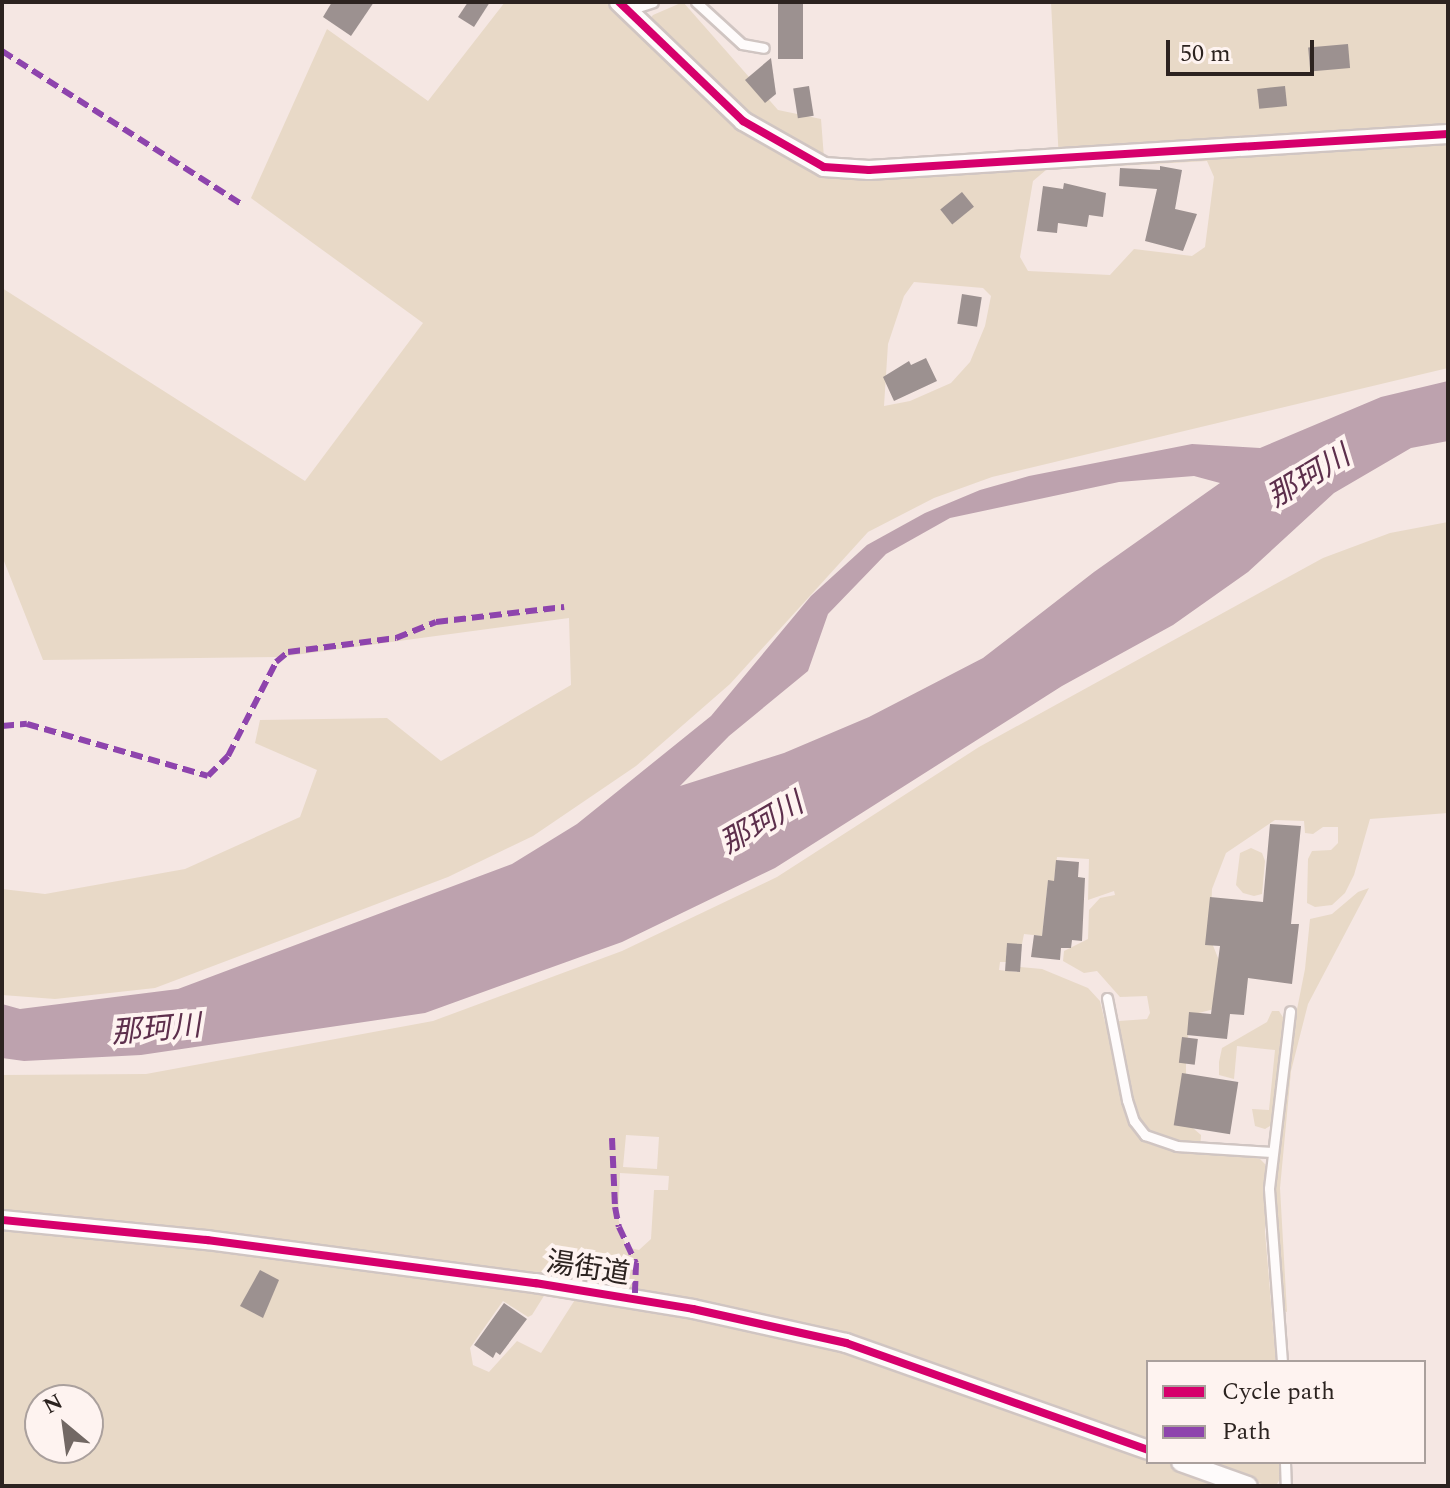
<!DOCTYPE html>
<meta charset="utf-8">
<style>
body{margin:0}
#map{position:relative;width:1450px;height:1488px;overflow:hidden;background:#f5e7e3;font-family:Spectral,"Noto Sans JP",serif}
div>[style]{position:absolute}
.green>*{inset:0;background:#e8d9c7}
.water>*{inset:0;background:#bda2ae}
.building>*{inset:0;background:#9c9190;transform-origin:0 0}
.roads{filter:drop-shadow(2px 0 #d0c5c2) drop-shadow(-2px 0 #d0c5c2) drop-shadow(0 2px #d0c5c2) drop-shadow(0 -2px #d0c5c2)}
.service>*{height:9px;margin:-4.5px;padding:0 4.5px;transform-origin:4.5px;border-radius:4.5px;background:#fefbfb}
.minor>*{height:18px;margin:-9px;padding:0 9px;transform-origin:9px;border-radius:9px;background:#fefbfb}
.quiet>*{height:6px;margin-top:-3px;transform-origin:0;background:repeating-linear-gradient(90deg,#8e44ad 0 12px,transparent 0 18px)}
.cycleway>*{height:8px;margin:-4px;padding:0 4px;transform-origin:4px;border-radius:4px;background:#d6006c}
span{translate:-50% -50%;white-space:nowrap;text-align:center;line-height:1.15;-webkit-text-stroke:8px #fef3f0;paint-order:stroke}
.street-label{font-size:28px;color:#2c2320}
.water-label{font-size:30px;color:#5d2f4c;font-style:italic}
.frame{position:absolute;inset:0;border:4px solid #2c2320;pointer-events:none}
.legend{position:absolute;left:1146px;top:1360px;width:280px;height:104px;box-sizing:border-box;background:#fef3f0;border:2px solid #aaa09d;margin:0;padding:10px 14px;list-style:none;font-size:24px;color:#2c2320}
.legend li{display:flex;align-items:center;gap:16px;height:40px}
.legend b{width:40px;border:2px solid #aaa09d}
.north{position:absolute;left:24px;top:1384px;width:80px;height:80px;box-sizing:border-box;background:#fef3f0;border:2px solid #aaa09d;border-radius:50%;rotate:331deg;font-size:22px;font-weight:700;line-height:32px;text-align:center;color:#2c2320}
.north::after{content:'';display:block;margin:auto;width:28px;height:36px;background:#726864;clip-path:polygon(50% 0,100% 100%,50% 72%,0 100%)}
.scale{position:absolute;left:1166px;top:40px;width:148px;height:36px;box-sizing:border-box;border:4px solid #2c2320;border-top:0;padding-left:10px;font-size:24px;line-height:28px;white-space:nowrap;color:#2c2320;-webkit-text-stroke:6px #fef3f0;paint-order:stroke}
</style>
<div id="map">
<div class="green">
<i style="clip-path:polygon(evenodd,505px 2px,606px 2px,641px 30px,653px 15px,683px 2px,778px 110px,821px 119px,825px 171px,1059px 162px,1051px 2px,1448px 2px,1448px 368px,992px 477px,934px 498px,868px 532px,730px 684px,636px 766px,533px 836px,448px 877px,155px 988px,55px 999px,2px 995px,2px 889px,45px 894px,185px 869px,300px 817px,317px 770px,255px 743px,260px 720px,387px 718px,441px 761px,571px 685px,569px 618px,280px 657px,43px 660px,2px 556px,2px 288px,305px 481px,423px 323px,251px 198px,327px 29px,428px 101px,505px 2px,1207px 161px,1214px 177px,1205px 247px,1192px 256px,1134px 249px,1110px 275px,1028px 271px,1020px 257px,1033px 181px,1046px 170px,1207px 161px,505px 2px,914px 282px,983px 288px,991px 296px,985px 326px,970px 362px,951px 383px,910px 401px,884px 406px,888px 344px,904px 296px,914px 282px)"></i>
<i style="clip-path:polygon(evenodd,1448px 522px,1448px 813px,1370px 819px,1354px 875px,1345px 893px,1332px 905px,1315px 907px,1307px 903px,1308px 859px,1312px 851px,1331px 850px,1338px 843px,1338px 827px,1323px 827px,1313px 834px,1305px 833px,1304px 821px,1275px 820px,1226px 853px,1212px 889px,1210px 938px,1222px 968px,1218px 1008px,1195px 1014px,1186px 1043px,1186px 1122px,1201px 1135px,1200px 1152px,1243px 1155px,1260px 1159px,1265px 1164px,1265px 1232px,1276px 1362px,1148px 1362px,1148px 1462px,1280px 1462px,1280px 1479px,1277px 1484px,1268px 1486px,1244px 1478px,1242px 1486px,2px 1486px,2px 1075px,146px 1074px,433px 1021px,622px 951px,777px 877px,979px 747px,1323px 558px,1390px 533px,1448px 522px,1057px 857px,1089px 859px,1088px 900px,1114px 891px,1115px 895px,1100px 898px,1089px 910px,1088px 939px,1064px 951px,1063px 961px,1084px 973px,1097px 971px,1120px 997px,1147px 996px,1150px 1013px,1147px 1019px,1105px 1022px,1100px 1001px,1088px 988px,1042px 969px,1020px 967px,1019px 972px,999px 970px,1000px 962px,1006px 962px,1007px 944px,1022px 944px,1024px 934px,1042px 936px,1048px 881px,1054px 881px,1057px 857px,1448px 522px,626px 1135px,659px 1137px,657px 1169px,623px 1167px,626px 1135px,1448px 522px,620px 1173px,669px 1176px,668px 1190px,654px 1190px,651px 1239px,639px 1250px,626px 1247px,618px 1218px,620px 1173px,1448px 522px,552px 1283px,578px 1295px,541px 1353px,517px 1341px,489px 1372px,473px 1365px,470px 1348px,503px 1301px,528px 1317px,532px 1315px,552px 1283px,1448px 522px,40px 1400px,88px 1400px,88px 1448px,40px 1448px,40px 1400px)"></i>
<i style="clip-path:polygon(1251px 848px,1262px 853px,1265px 861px,1262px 894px,1254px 896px,1243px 893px,1236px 885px,1240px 853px)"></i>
<i style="clip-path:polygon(1369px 888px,1308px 1004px,1291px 1071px,1280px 1188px,1287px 1312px,1281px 1310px,1274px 1187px,1285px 1070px,1305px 969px,1310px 919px,1332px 914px,1358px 892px)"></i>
<i style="clip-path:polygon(1272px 1011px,1279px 1011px,1284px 1019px,1273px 1124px,1265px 1129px,1255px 1126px,1252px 1109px,1269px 1110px,1275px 1050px,1237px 1046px,1234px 1079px,1219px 1075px,1219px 1062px,1222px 1048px,1267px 1022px)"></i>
</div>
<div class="water">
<i style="clip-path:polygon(evenodd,1448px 381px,1448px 441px,1411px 448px,1334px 493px,1248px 572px,1173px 625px,1062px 686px,775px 868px,622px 942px,425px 1013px,141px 1055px,24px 1061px,2px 1058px,2px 1004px,20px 1009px,178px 989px,512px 864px,577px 824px,711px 716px,811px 596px,867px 545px,925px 513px,980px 490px,1029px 476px,1192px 444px,1260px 448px,1381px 397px,1448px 381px,1194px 476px,1220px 483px,1094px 572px,983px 658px,869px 717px,784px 753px,680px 786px,729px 736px,808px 671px,828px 614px,886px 554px,950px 518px,1119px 482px,1194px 476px)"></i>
</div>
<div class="building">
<i style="clip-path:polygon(332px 2px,374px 2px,351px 36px,323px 17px)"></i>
<i style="clip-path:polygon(468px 2px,490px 2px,474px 27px,458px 17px)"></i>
<i style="left:778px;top:2px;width:25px;height:57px"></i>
<i style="left:1348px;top:44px;width:24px;height:40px;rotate:85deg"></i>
<i style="clip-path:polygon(771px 58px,776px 94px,765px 103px,745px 80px)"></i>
<i style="left:809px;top:86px;width:30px;height:16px;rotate:81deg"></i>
<i style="left:1285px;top:86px;width:20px;height:28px;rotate:84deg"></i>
<i style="clip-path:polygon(1160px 166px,1182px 170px,1175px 209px,1197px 214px,1183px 251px,1145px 241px,1157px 189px,1119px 186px,1120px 168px,1160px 170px)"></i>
<i style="clip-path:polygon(1064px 183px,1106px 193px,1103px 217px,1089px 215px,1087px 227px,1058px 223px,1057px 233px,1037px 231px,1043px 186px,1063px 189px)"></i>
<i style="left:962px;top:192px;width:19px;height:28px;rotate:51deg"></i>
<i style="left:962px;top:294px;width:20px;height:30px;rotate:9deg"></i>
<i style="clip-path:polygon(926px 358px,937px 381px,894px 401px,883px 377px,909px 361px,911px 365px)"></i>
<i style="clip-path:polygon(1270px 824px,1301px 826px,1291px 924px,1299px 924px,1292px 984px,1248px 978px,1244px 1015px,1230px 1014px,1227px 1039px,1187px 1035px,1189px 1012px,1211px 1014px,1220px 946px,1205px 945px,1210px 897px,1263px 902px)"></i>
<i style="clip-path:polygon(1056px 860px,1079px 862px,1078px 877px,1085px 878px,1082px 941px,1072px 940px,1071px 948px,1061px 948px,1060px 960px,1031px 957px,1034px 935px,1042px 936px,1048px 880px,1054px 881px)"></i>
<i style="left:1007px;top:943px;width:15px;height:28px;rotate:4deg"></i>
<i style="left:1182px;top:1037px;width:16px;height:26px;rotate:7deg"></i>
<i style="left:1182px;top:1073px;width:57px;height:53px;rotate:9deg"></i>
<i style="clip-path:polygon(260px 1270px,279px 1280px,263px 1318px,240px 1306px)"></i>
<i style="clip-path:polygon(504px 1303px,527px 1319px,500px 1355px,496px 1352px,493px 1358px,474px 1345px)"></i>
</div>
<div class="roads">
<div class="service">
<i style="left:696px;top:2px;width:62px;rotate:42.4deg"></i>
<i style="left:742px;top:44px;width:22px;rotate:10deg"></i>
<i style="left:629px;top:10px;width:25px;rotate:-18deg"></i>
<i style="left:1107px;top:998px;width:104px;rotate:78.9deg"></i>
<i style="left:1127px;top:1100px;width:22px;rotate:72deg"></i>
<i style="left:1134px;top:1121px;width:18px;rotate:52deg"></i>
<i style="left:1145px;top:1135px;width:34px;rotate:19deg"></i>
<i style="left:1177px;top:1146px;width:94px;rotate:3.7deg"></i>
<i style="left:1282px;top:1362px;width:174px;rotate:-94.3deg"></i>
<i style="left:1269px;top:1188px;width:178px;rotate:-83.2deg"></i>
<i style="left:1285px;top:1462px;width:24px;rotate:88deg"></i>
</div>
<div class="minor">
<i style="left:619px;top:2px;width:172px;rotate:43.8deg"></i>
<i style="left:743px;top:121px;width:93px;rotate:29.6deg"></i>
<i style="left:824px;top:167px;width:45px;rotate:3.8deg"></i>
<i style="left:869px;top:170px;width:580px;rotate:-3.56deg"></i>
<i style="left:2px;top:1220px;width:206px;rotate:5.6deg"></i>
<i style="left:207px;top:1240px;width:331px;rotate:7.5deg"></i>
<i style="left:535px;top:1283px;width:160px;rotate:9.3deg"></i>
<i style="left:693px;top:1309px;width:157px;rotate:12.5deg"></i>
<i style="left:846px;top:1343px;width:320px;rotate:19.5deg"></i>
<i style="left:1181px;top:1462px;width:71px;rotate:19.7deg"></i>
</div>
</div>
<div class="quiet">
<i style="left:2px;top:51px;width:284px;rotate:32.6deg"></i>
<i style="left:2px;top:726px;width:25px;rotate:-5deg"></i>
<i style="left:27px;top:724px;width:188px;rotate:16deg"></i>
<i style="left:208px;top:776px;width:28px;rotate:-45deg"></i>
<i style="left:228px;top:756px;width:106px;rotate:-62.9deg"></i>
<i style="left:276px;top:662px;width:16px;rotate:-40deg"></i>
<i style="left:288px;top:652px;width:109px;rotate:-7.4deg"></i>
<i style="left:396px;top:638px;width:43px;rotate:-21.8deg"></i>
<i style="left:436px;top:622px;width:129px;rotate:-6.7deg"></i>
<i style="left:612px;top:1138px;width:69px;rotate:87.5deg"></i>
<i style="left:615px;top:1207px;width:20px;rotate:79deg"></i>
<i style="left:619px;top:1227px;width:40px;rotate:65deg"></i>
<i style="left:636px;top:1263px;width:36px;rotate:92deg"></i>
</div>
<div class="cycleway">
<i style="left:619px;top:2px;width:172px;rotate:43.8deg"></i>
<i style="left:743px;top:121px;width:93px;rotate:29.6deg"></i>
<i style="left:824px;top:167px;width:45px;rotate:3.8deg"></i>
<i style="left:869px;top:170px;width:580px;rotate:-3.56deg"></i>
<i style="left:2px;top:1220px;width:206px;rotate:5.6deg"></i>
<i style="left:207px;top:1240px;width:331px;rotate:7.5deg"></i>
<i style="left:535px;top:1283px;width:160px;rotate:9.3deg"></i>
<i style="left:693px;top:1309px;width:157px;rotate:12.5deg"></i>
<i style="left:846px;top:1343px;width:320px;rotate:19.5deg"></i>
</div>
<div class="street-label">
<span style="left:588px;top:1269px;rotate:9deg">湯街道</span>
</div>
<div class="water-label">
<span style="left:1309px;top:477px;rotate:-31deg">那珂川</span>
<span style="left:762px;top:824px;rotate:-30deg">那珂川</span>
<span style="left:156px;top:1030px;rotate:-5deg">那珂川</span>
</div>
<div class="frame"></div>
<ul class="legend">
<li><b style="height:10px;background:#d6006c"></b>Cycle path</li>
<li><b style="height:10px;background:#8e44ad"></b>Path</li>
</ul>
<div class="north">N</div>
<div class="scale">50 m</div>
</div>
